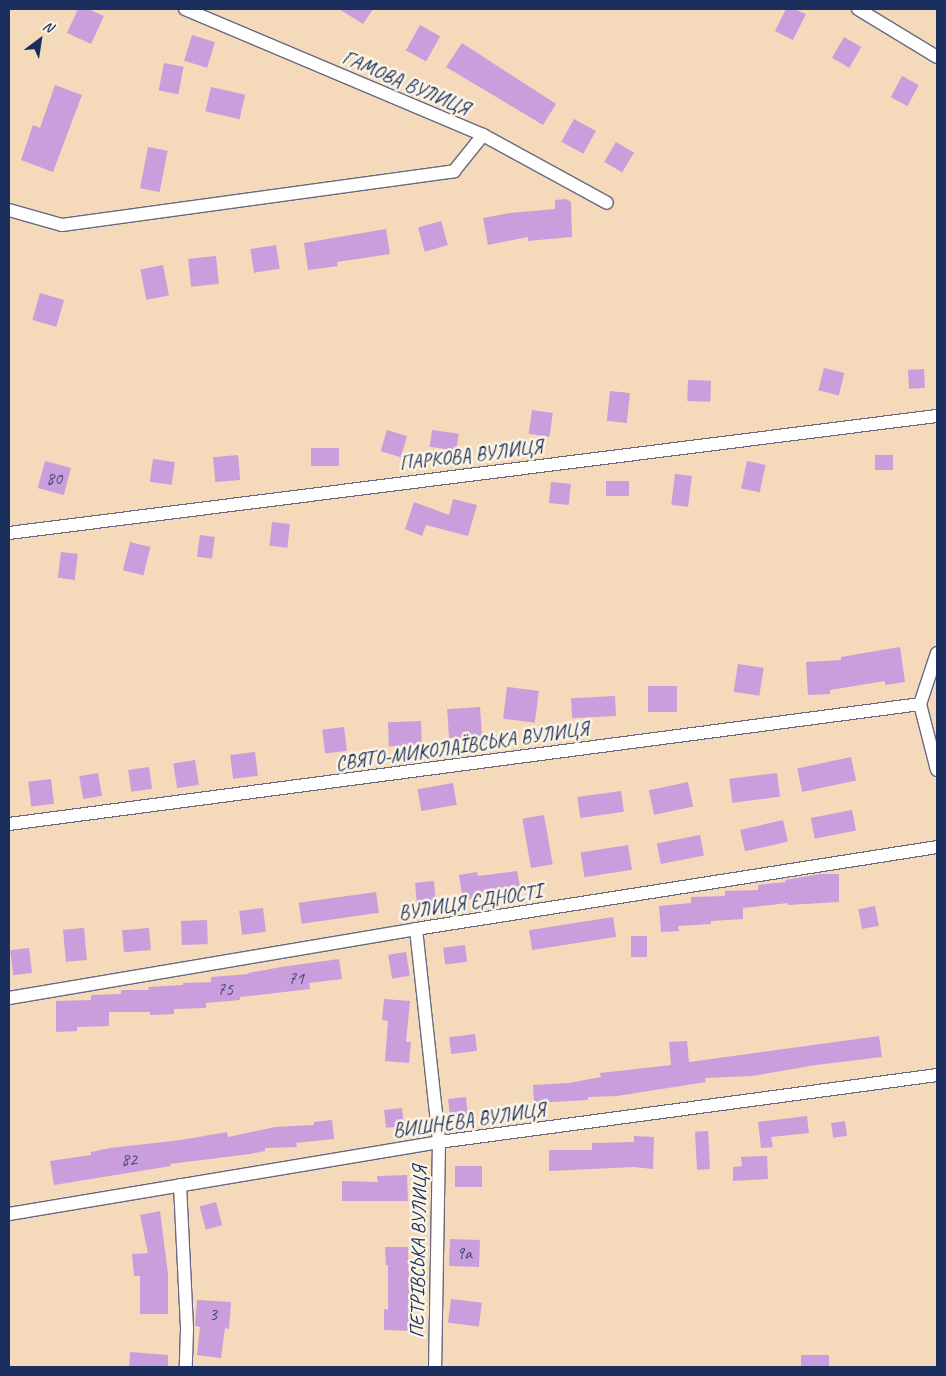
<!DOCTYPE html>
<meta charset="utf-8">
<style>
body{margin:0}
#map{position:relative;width:946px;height:1376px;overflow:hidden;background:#f4d9bb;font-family:Caveat,sans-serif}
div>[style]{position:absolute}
.building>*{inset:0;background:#ca9ddc;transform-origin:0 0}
.roads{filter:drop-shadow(1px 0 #676a7f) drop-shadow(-1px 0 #676a7f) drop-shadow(0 1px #676a7f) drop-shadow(0 -1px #676a7f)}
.street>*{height:12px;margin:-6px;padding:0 6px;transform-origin:6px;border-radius:6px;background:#fff}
span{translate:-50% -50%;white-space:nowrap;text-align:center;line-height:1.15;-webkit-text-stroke:5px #fcf5e5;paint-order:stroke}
.number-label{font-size:18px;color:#474a7e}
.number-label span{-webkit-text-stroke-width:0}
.street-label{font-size:20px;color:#1b2f5e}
.frame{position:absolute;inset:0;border:10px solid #1b2f5e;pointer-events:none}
.north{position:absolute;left:15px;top:15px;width:50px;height:50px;-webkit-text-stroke:4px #fcf5e5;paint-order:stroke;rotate:31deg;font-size:14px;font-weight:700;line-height:20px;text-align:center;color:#1b2f5e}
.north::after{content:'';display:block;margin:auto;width:18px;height:22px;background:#1b2f5e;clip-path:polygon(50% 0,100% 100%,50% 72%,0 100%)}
</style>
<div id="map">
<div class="building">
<i style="clip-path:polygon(78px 9px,88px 9px,104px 16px,91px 44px,67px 33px)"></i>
<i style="clip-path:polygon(339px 9px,373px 9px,363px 24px)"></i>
<i style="clip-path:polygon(786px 9px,794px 9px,806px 14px,793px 40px,775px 31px)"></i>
<i style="left:420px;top:25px;width:23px;height:29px;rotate:29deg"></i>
<i style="left:192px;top:35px;width:24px;height:27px;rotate:17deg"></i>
<i style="left:844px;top:37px;width:20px;height:24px;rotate:30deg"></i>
<i style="clip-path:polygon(462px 43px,556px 104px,543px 125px,446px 67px)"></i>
<i style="left:164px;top:63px;width:20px;height:28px;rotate:11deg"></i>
<i style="left:902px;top:76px;width:19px;height:24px;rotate:28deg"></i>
<i style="clip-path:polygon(55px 85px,82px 95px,53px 172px,21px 160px,33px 125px,40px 128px)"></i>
<i style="left:211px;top:87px;width:35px;height:25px;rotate:13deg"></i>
<i style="left:574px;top:119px;width:25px;height:26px;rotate:29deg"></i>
<i style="left:616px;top:142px;width:21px;height:23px;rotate:31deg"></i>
<i style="left:148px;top:147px;width:20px;height:42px;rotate:11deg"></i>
<i style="clip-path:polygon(566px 199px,571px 202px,572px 237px,528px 241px,528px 237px,488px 245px,483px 218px,510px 213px,555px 209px,555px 200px)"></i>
<i style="left:441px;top:221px;width:25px;height:24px;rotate:74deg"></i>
<i style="clip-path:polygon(386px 229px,390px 254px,337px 262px,338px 266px,308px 270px,304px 243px)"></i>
<i style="left:276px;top:245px;width:24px;height:26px;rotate:81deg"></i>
<i style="left:216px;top:256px;width:28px;height:28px;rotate:84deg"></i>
<i style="left:163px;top:265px;width:31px;height:23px;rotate:79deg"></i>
<i style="left:40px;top:293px;width:25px;height:28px;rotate:16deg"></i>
<i style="left:824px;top:368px;width:21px;height:23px;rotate:14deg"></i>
<i style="left:924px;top:369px;width:19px;height:16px;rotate:87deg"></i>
<i style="left:688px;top:380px;width:23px;height:21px;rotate:2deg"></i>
<i style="left:610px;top:391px;width:20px;height:30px;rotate:6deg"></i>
<i style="left:532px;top:410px;width:21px;height:24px;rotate:8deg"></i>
<i style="left:387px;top:430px;width:21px;height:22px;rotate:17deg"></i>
<i style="left:432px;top:430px;width:27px;height:17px;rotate:8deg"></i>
<i style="left:311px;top:448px;width:28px;height:18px"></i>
<i style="left:238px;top:455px;width:25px;height:25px;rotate:85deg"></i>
<i style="left:875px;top:455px;width:18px;height:15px"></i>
<i style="left:153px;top:459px;width:22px;height:23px;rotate:8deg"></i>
<i style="left:45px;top:461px;width:27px;height:28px;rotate:15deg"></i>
<i style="left:747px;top:461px;width:19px;height:28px;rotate:12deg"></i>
<i style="left:675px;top:474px;width:17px;height:31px;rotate:7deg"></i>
<i style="left:606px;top:481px;width:23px;height:15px"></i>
<i style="left:551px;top:482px;width:20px;height:21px;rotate:6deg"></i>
<i style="clip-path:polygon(453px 499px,477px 505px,468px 536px,426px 525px,422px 536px,405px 529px,414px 502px,449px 515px)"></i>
<i style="left:272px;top:522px;width:18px;height:24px;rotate:6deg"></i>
<i style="left:200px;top:535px;width:15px;height:22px;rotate:8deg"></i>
<i style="left:130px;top:542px;width:21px;height:29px;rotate:14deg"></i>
<i style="left:61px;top:552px;width:17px;height:26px;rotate:7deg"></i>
<i style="clip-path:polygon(900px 647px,905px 682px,885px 685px,885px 681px,830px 690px,830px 694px,808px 695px,806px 662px,841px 660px,841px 657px)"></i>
<i style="left:738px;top:664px;width:26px;height:28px;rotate:9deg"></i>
<i style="left:648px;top:686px;width:29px;height:26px"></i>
<i style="left:507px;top:687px;width:32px;height:32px;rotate:7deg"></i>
<i style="left:615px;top:696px;width:20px;height:44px;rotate:87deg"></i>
<i style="left:480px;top:707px;width:29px;height:33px;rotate:86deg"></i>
<i style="left:421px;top:721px;width:24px;height:33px;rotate:88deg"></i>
<i style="left:344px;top:727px;width:24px;height:22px;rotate:83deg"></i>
<i style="left:255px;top:752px;width:24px;height:25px;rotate:83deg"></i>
<i style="left:851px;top:757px;width:24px;height:55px;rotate:78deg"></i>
<i style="left:195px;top:760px;width:25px;height:22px;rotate:81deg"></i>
<i style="left:149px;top:767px;width:22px;height:21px;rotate:82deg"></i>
<i style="left:98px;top:773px;width:23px;height:19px;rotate:80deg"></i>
<i style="left:777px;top:773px;width:24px;height:48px;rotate:83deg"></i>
<i style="left:51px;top:779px;width:25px;height:23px;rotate:83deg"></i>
<i style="left:688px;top:782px;width:25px;height:40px;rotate:78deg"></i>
<i style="left:453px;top:783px;width:22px;height:36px;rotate:80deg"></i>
<i style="left:621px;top:791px;width:21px;height:44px;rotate:82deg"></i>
<i style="left:852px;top:810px;width:21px;height:42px;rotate:79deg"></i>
<i style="left:544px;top:815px;width:50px;height:22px;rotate:80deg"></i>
<i style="left:783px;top:820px;width:22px;height:44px;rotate:77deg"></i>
<i style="left:700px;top:835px;width:21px;height:44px;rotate:79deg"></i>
<i style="left:628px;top:845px;width:25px;height:48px;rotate:81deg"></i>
<i style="clip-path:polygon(517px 871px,520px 886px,481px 892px,481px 897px,463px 900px,459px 875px,477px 872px,478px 876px)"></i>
<i style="clip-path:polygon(820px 874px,839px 874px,839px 902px,788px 905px,788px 903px,743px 908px,743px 919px,711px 921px,711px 924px,678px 926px,679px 931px,661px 932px,659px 906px,691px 903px,691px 897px,725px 896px,725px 891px,758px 890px,758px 885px,786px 882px,785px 880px)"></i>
<i style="left:434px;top:881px;width:22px;height:19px;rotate:85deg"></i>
<i style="left:376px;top:892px;width:21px;height:78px;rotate:82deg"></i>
<i style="left:875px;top:906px;width:20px;height:17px;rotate:79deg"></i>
<i style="left:263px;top:908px;width:24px;height:24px;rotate:83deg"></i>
<i style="left:613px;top:917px;width:20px;height:85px;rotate:81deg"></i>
<i style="left:207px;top:920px;width:24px;height:26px;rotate:88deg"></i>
<i style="left:84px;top:928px;width:32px;height:21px;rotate:85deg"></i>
<i style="left:149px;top:928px;width:22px;height:27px;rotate:85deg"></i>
<i style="left:631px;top:936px;width:16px;height:21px"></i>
<i style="left:465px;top:945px;width:17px;height:22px;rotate:83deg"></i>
<i style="left:29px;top:948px;width:25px;height:19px;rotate:83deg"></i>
<i style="left:406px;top:952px;width:24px;height:18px;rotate:81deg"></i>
<i style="clip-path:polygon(339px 959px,342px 979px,309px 983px,310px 989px,240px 997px,240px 1000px,206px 1003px,206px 1008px,174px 1009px,174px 1014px,150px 1015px,150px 1012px,109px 1012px,109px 1026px,77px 1027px,77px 1031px,56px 1032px,56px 1001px,91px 1000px,91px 995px,121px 994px,121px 990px,149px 990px,148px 987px,183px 985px,183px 983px,211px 982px,211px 977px,249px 974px,248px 973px,281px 967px)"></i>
<i style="clip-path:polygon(384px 999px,410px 1001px,406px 1042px,411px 1042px,409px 1063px,385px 1061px,388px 1021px,382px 1020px)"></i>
<i style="left:475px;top:1034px;width:17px;height:26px;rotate:83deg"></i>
<i style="clip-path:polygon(879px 1036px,882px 1057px,816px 1065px,752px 1076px,705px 1078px,706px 1082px,617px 1096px,588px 1097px,588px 1100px,534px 1103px,533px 1085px,569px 1083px,601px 1077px,600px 1073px,671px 1065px,669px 1042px,687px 1041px,689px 1062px)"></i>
<i style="left:466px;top:1097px;width:20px;height:18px;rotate:84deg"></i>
<i style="left:402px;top:1108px;width:18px;height:18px;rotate:84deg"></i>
<i style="clip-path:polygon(807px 1116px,809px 1133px,771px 1137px,773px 1147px,761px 1148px,758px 1122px)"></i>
<i style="clip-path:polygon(332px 1120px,334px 1139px,296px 1143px,297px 1147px,265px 1148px,265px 1151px,250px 1154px,170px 1164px,171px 1166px,54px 1185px,50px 1161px,91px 1155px,91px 1152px,110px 1148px,181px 1140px,227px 1132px,228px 1137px,275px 1127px,314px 1125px,314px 1122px)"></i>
<i style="left:845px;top:1121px;width:15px;height:14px;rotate:82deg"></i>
<i style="left:708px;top:1131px;width:38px;height:13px;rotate:87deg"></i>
<i style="clip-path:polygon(634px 1136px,654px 1137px,653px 1169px,634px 1167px,549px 1171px,549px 1150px,592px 1150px,592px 1143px,634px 1142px)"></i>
<i style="clip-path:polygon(767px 1156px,768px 1179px,733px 1181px,733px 1167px,742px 1166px,741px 1157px)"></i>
<i style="left:455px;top:1166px;width:27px;height:21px"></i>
<i style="clip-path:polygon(407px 1175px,408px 1201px,342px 1201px,342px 1181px,378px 1182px,377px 1176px)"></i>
<i style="left:216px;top:1202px;width:24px;height:17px;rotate:75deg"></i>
<i style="clip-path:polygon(160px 1211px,168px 1274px,168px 1314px,140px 1314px,140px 1276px,134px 1276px,132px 1254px,148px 1253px,140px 1215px)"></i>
<i style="left:450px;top:1239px;width:30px;height:27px;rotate:2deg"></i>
<i style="clip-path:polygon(385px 1247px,408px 1247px,409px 1281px,418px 1281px,418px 1300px,414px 1300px,413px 1331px,384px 1330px,384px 1309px,388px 1310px,388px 1265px,386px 1265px)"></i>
<i style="left:451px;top:1299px;width:31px;height:24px;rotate:7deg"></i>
<i style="clip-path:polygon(197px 1300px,231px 1302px,229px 1329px,225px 1328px,221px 1358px,197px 1355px,200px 1327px,195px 1326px)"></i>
<i style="clip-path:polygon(130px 1352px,168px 1355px,168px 1367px,129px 1367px)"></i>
<i style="left:801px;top:1355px;width:28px;height:12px"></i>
</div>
<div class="roads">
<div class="street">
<i style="left:185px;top:9px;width:324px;rotate:22.9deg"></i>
<i style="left:483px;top:135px;width:141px;rotate:28.7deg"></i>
<i style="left:858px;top:9px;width:92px;rotate:31.3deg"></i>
<i style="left:9px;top:210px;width:55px;rotate:15.8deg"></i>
<i style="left:62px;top:225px;width:396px;rotate:-7.8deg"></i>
<i style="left:454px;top:171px;width:46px;rotate:-51.1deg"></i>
<i style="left:9px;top:533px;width:935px;rotate:-7.19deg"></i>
<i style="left:937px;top:653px;width:54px;rotate:108.4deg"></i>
<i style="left:920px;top:704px;width:68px;rotate:75.6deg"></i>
<i style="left:9px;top:824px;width:919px;rotate:-7.5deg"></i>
<i style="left:416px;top:929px;width:214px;rotate:83.8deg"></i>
<i style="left:439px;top:1142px;width:225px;rotate:91deg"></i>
<i style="left:9px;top:998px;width:413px;rotate:-9.6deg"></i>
<i style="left:416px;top:929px;width:527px;rotate:-8.94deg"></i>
<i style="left:180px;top:1185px;width:145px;rotate:87.2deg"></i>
<i style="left:187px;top:1330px;width:37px;rotate:92deg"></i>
<i style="left:9px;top:1214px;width:436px;rotate:-9.5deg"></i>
<i style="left:439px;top:1142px;width:502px;rotate:-7.66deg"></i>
</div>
</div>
<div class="number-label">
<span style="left:54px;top:478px">80</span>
<span style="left:296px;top:978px">71</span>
<span style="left:225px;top:989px">75</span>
<span style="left:129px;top:1159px">82</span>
<span style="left:464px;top:1253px">9а</span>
<span style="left:213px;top:1314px">3</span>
</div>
<div class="street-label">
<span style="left:406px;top:83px;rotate:23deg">ГАМОВА ВУЛИЦЯ</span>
<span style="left:471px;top:455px;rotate:-7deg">ПАРКОВА ВУЛИЦЯ</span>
<span style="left:462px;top:746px;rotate:-8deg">СВЯТО-МИКОЛАЇВСЬКА ВУЛИЦЯ</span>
<span style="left:470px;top:902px;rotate:-9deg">ВУЛИЦЯ ЄДНОСТІ</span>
<span style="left:469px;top:1120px;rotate:-8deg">ВИШНЕВА ВУЛИЦЯ</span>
<span style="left:418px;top:1252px;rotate:-89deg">ПЕТРІВСЬКА ВУЛИЦЯ</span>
</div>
<div class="frame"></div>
<div class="north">N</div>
</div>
